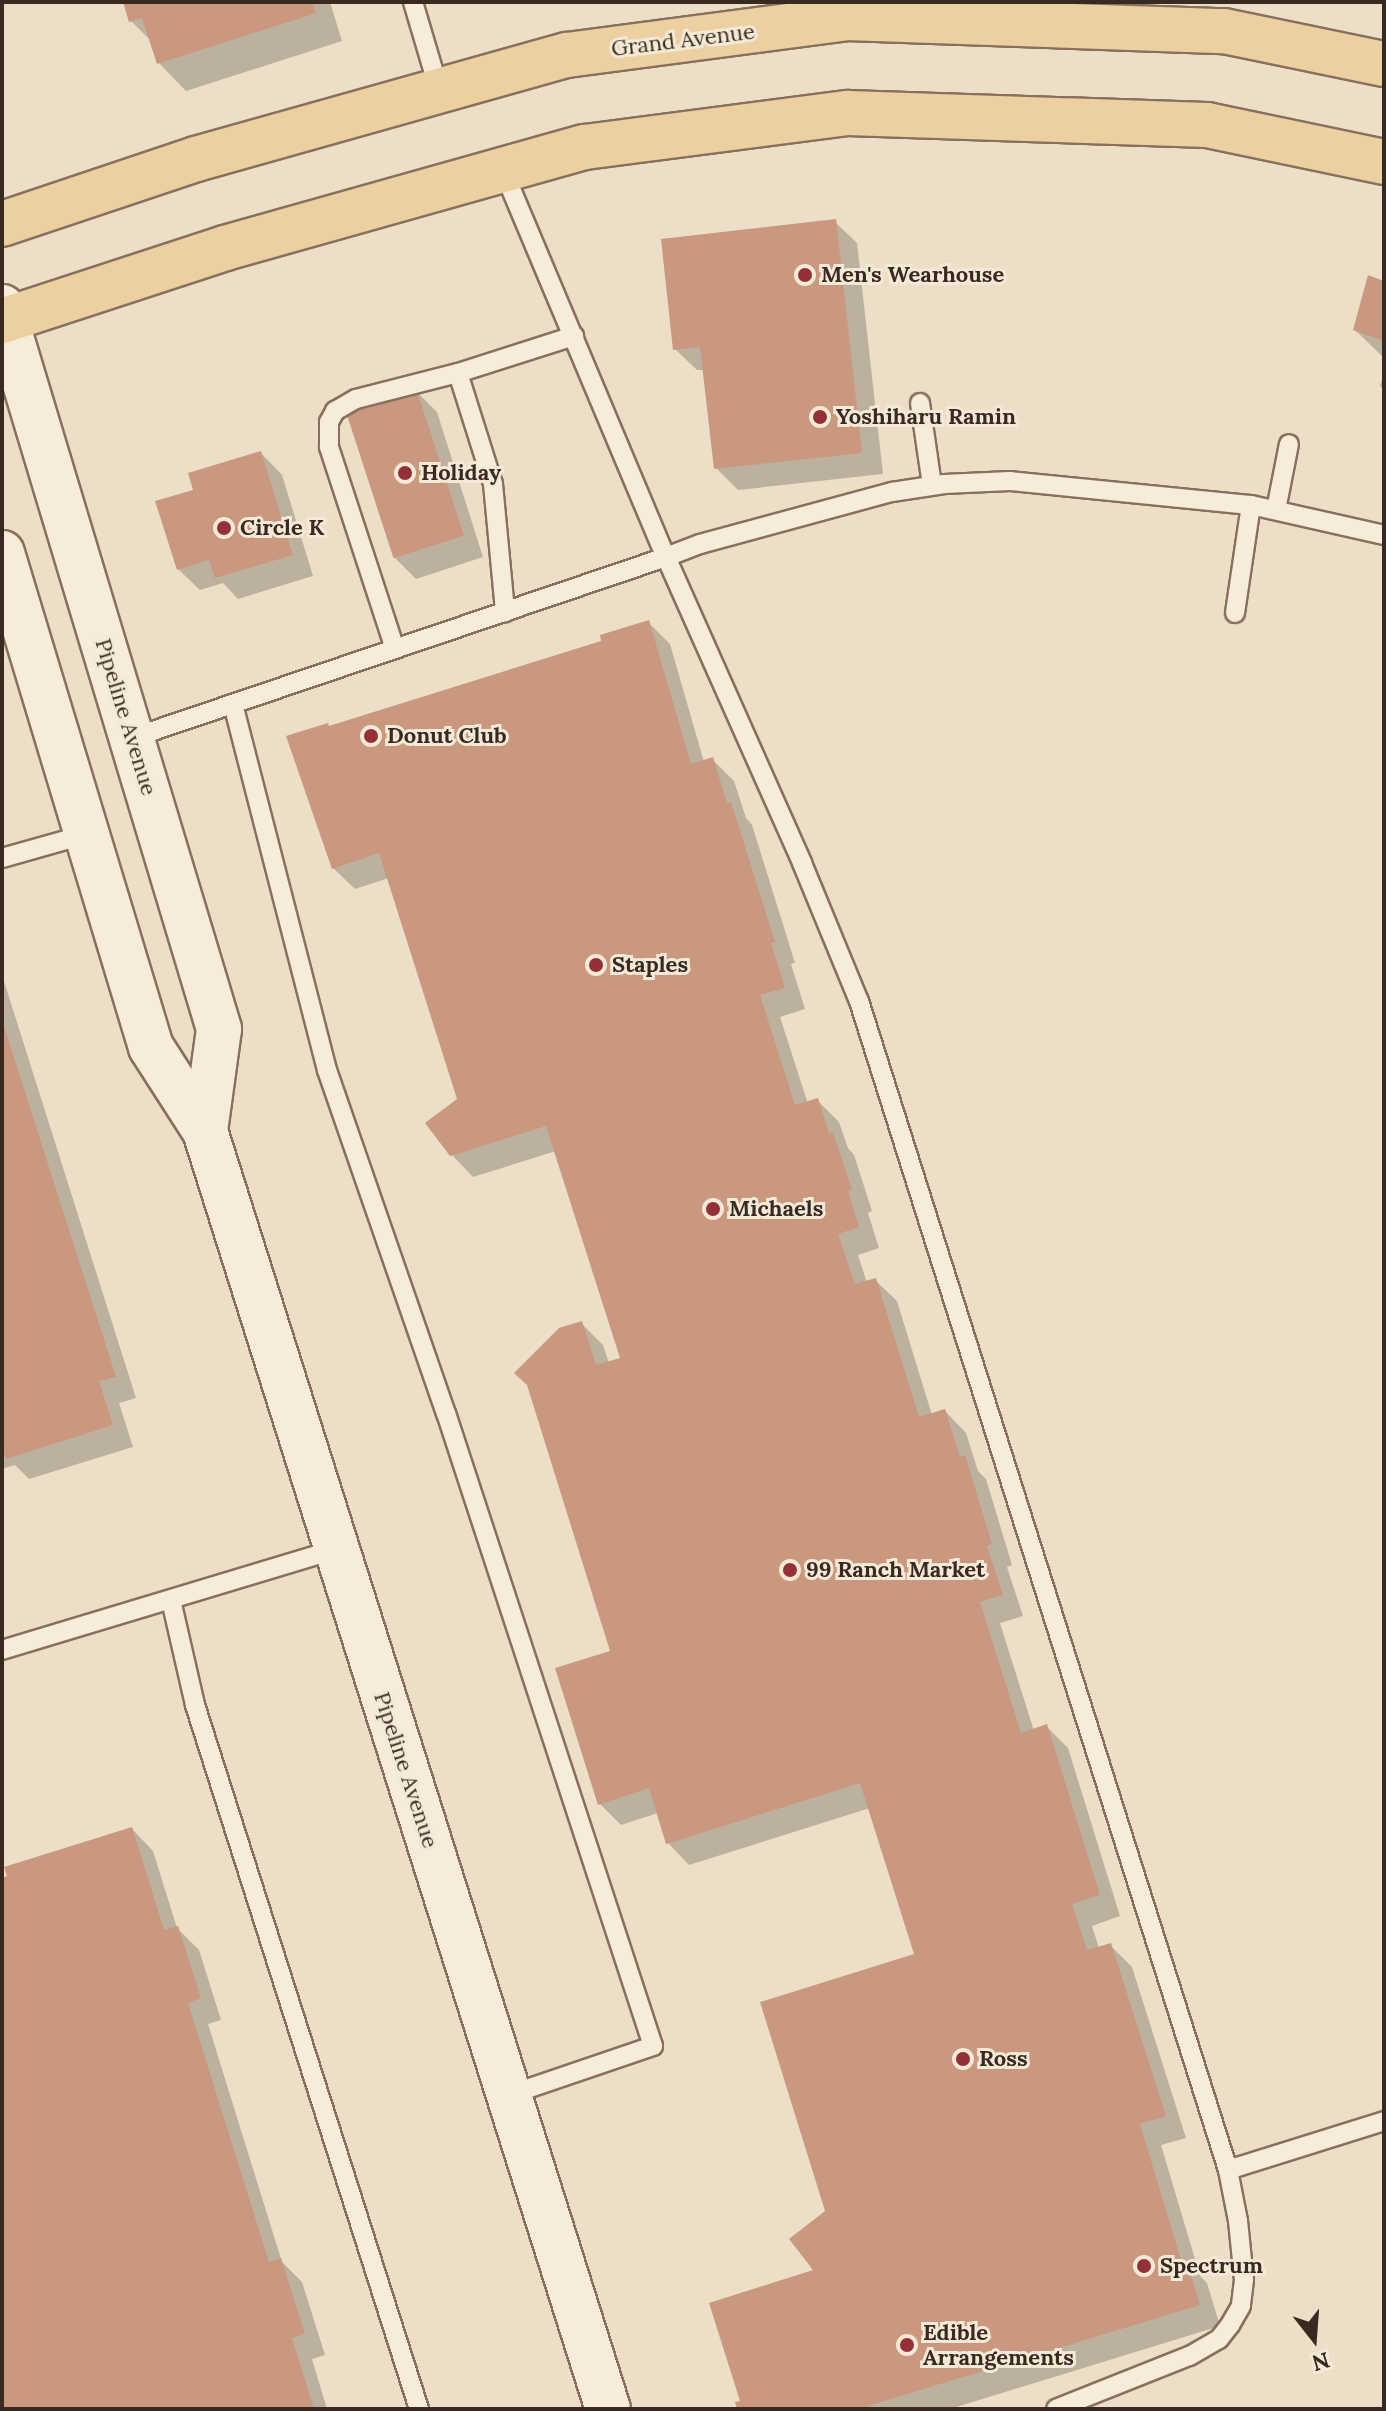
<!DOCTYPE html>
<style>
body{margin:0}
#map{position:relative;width:1386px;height:2411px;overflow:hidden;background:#ecdec7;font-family:Lora,serif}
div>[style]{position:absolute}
.shadow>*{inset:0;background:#0003}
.building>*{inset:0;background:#c9987e;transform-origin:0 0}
.roads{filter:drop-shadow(2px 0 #87705d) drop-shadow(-2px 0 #87705d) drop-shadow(0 2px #87705d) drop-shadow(0 -2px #87705d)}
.lane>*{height:18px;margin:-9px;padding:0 9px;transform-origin:9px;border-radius:9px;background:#f7ecda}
.secondary>*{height:44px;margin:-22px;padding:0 22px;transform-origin:22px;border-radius:22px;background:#f7ecda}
.primary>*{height:44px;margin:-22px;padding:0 22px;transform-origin:22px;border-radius:22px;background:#edd0a1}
.dots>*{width:22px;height:22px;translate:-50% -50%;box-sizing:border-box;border:4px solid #f4e9d6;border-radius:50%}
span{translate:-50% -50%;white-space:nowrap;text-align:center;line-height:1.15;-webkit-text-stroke:6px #f4e9d6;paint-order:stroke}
.street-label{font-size:22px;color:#382a20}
.poi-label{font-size:22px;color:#382a20;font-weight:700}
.left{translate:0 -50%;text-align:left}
.frame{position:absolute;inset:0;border:4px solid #382a20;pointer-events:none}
.north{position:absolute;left:1274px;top:2299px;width:80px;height:80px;-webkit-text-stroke:6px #f4e9d6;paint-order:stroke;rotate:163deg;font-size:22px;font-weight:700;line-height:32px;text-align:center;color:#382a20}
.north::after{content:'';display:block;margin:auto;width:28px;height:36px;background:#382a20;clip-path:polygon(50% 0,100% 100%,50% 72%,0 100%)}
</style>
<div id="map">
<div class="shadow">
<i style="clip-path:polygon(125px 2px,330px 2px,342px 41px,186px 91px,159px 63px,152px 42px,131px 21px)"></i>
<i style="clip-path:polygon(835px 222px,857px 243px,883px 474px,738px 490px,716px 468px,705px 370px,697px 370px,675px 349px)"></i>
<i style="clip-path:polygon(1384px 283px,1384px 358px,1355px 330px)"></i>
<i style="clip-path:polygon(1384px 373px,1384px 390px,1380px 386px)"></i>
<i style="clip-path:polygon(416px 391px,437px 412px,483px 557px,416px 579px,394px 557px,349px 412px)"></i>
<i style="clip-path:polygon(261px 453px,282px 475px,313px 576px,238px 599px,223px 583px,200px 590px,178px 569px)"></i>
<i style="clip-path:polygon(648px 622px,670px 644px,704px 762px,712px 759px,734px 781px,746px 818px,752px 825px,795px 963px,791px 964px,805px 1009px,780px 1017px,808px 1104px,818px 1101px,839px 1122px,848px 1148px,854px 1155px,872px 1211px,868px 1213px,879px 1248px,858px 1255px,867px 1283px,875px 1280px,897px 1301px,932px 1415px,945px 1411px,966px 1433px,978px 1471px,986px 1479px,1012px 1565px,1007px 1567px,1023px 1616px,1000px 1623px,1034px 1731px,1046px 1726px,1068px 1748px,1120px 1916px,1092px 1926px,1099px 1948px,1110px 1945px,1132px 1967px,1186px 2138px,1161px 2145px,1200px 2276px,1207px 2283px,1220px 2326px,950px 2409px,739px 2409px,816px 2271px,828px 2212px,917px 1955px,870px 1808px,689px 1865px,668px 1843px,658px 1813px,621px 1825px,600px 1804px,613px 1652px,582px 1324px,603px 1345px,609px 1363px,622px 1359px,556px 1151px,473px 1177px,452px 1155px,459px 1099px,389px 878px,355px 889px,333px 868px,331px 728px,604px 642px)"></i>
<i style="clip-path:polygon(2px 975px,136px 1398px,119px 1403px,133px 1447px,29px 1479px,15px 1465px,2px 1469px)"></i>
<i style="clip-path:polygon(132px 1829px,153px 1851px,177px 1928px,199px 1950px,221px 2020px,208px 2024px,282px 2262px,302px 2282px,325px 2355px,312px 2359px,327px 2409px,2px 2409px,2px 1880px)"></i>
</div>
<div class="building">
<i style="clip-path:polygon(123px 2px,312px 2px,316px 13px,157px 64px,142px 18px,129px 22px)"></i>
<i style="clip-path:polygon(836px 219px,862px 453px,714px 469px,700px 347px,673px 350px,661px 239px)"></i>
<i style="clip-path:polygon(1368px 275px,1384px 281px,1384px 341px,1353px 330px)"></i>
<i style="left:416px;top:388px;width:155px;height:74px;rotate:72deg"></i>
<i style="clip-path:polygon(261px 451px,293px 555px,215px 578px,209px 560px,177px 570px,155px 501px,193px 490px,188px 473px)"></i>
<i style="clip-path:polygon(649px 620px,691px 764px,713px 757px,727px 803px,731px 802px,775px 942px,771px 943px,785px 988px,760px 995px,795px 1105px,818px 1098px,829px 1133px,833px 1132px,852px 1190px,848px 1191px,859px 1227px,838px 1234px,855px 1284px,876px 1278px,919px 1417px,945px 1409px,960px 1457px,965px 1455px,992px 1544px,987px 1546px,1003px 1595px,980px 1602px,1021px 1733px,1047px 1724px,1100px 1895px,1072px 1904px,1087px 1950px,1111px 1943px,1166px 2116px,1140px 2124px,1181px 2260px,1186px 2259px,1200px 2305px,858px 2409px,737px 2409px,735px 2402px,740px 2401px,709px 2303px,813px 2270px,789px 2239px,825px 2211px,760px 2002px,914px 1954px,860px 1783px,666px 1844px,649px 1788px,598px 1805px,555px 1668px,610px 1651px,527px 1385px,514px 1373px,559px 1328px,582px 1321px,596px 1365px,620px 1358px,546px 1126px,450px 1156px,425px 1123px,457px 1099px,379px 853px,332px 869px,286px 736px,328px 723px,329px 726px,601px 641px,600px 635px)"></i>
<i style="clip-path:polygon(2px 1020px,116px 1377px,99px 1381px,113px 1425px,6px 1459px,2px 1448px)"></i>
<i style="clip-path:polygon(132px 1827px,164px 1930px,178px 1926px,201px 1998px,188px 2003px,269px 2262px,281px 2258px,305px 2334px,292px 2338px,314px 2409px,2px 2409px,2px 1878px,7px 1876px,4px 1867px)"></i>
</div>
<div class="roads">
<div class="lane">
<i style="left:413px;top:2px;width:92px;rotate:73.5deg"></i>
<i style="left:503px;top:170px;width:420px;rotate:67.2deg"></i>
<i style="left:666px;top:557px;width:36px;rotate:-21deg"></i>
<i style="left:700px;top:544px;width:199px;rotate:-15.2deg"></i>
<i style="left:892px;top:492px;width:53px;rotate:-8.7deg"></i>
<i style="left:944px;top:484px;width:66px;rotate:-2.6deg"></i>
<i style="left:1010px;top:481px;width:242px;rotate:5.7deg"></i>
<i style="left:1251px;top:505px;width:136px;rotate:12.7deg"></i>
<i style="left:458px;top:373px;width:116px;rotate:72.5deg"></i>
<i style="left:493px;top:484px;width:129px;rotate:84.6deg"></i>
<i style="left:920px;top:403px;width:83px;rotate:81.7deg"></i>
<i style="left:1276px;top:510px;width:67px;rotate:-78.9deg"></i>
<i style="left:1235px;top:613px;width:109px;rotate:-81.6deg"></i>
<i style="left:395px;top:649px;width:213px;rotate:-108.1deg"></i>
<i style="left:329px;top:447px;width:25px;rotate:-90deg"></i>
<i style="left:329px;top:422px;width:13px;rotate:-61deg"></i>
<i style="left:335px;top:411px;width:24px;rotate:-30deg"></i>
<i style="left:356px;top:399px;width:105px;rotate:-14.3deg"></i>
<i style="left:458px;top:373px;width:122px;rotate:-17.7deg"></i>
<i style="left:233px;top:704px;width:378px;rotate:75.6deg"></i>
<i style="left:327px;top:1070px;width:363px;rotate:70.9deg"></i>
<i style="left:446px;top:1413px;width:666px;rotate:71.89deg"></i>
<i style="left:653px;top:2046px;width:152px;rotate:161.2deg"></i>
<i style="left:132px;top:738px;width:564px;rotate:-18.72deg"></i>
<i style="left:666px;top:557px;width:335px;rotate:66deg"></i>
<i style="left:802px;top:863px;width:149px;rotate:67.6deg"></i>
<i style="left:859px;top:1001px;width:1226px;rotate:72.48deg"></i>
<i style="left:1228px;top:2170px;width:52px;rotate:78.9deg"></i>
<i style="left:1238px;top:2221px;width:59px;rotate:84.2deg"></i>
<i style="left:1244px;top:2280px;width:26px;rotate:97deg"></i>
<i style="left:1241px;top:2306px;width:22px;rotate:120deg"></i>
<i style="left:1230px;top:2325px;width:18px;rotate:128deg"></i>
<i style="left:1219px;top:2339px;width:34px;rotate:150deg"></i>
<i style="left:1189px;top:2356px;width:143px;rotate:158.3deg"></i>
<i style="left:2px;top:858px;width:88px;rotate:-15.8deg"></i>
<i style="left:171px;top:1600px;width:108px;rotate:77.1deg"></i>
<i style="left:195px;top:1705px;width:739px;rotate:72.35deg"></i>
<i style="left:2px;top:1650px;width:349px;rotate:-16.8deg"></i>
<i style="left:1228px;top:2170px;width:164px;rotate:-17.4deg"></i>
</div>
<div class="secondary">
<i style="left:2px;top:307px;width:754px;rotate:73.27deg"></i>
<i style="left:219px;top:1029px;width:103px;rotate:97.8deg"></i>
<i style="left:2px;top:553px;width:516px;rotate:73.22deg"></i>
<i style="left:151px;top:1047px;width:100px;rotate:57.3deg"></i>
<i style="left:205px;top:1131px;width:1340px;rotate:72.5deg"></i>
</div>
<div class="primary">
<i style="left:2px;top:224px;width:205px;rotate:-18.5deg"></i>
<i style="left:196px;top:159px;width:385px;rotate:-15.7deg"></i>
<i style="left:567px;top:55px;width:282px;rotate:-7.5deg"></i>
<i style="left:847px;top:18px;width:377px;rotate:2deg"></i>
<i style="left:1224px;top:31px;width:163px;rotate:11.7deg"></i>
<i style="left:2px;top:321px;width:235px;rotate:-18.1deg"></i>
<i style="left:225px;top:248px;width:374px;rotate:-15.7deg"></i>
<i style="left:585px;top:147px;width:265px;rotate:-7.4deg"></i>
<i style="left:848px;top:113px;width:359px;rotate:1.9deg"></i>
<i style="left:1207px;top:125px;width:181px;rotate:11.8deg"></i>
</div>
</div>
<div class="dots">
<i style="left:805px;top:275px;background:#933038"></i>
<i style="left:820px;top:417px;background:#933038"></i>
<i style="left:405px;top:473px;background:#933038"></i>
<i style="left:224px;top:528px;background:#933038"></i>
<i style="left:371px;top:736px;background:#933038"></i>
<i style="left:596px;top:965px;background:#933038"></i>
<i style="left:713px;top:1209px;background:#933038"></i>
<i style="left:790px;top:1570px;background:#933038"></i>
<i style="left:963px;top:2059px;background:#933038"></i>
<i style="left:1144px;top:2266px;background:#933038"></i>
<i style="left:907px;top:2345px;background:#933038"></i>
</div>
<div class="street-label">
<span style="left:683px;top:40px;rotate:-7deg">Grand Avenue</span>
<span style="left:126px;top:717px;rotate:73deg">Pipeline Avenue</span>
<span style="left:406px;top:1770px;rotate:72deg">Pipeline Avenue</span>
</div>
<div class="poi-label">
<span class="left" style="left:821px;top:275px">Men's Wearhouse</span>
<span class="left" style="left:836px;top:417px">Yoshiharu Ramin</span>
<span class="left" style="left:421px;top:473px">Holiday</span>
<span class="left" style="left:240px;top:528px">Circle K</span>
<span class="left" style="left:387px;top:736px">Donut Club</span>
<span class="left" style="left:612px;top:965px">Staples</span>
<span class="left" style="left:729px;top:1209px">Michaels</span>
<span class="left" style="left:806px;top:1570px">99 Ranch Market</span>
<span class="left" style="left:979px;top:2059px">Ross</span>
<span class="left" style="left:1160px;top:2266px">Spectrum</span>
<span class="left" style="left:923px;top:2345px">Edible<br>Arrangements</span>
</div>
<div class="frame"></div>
<div class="north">N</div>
</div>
